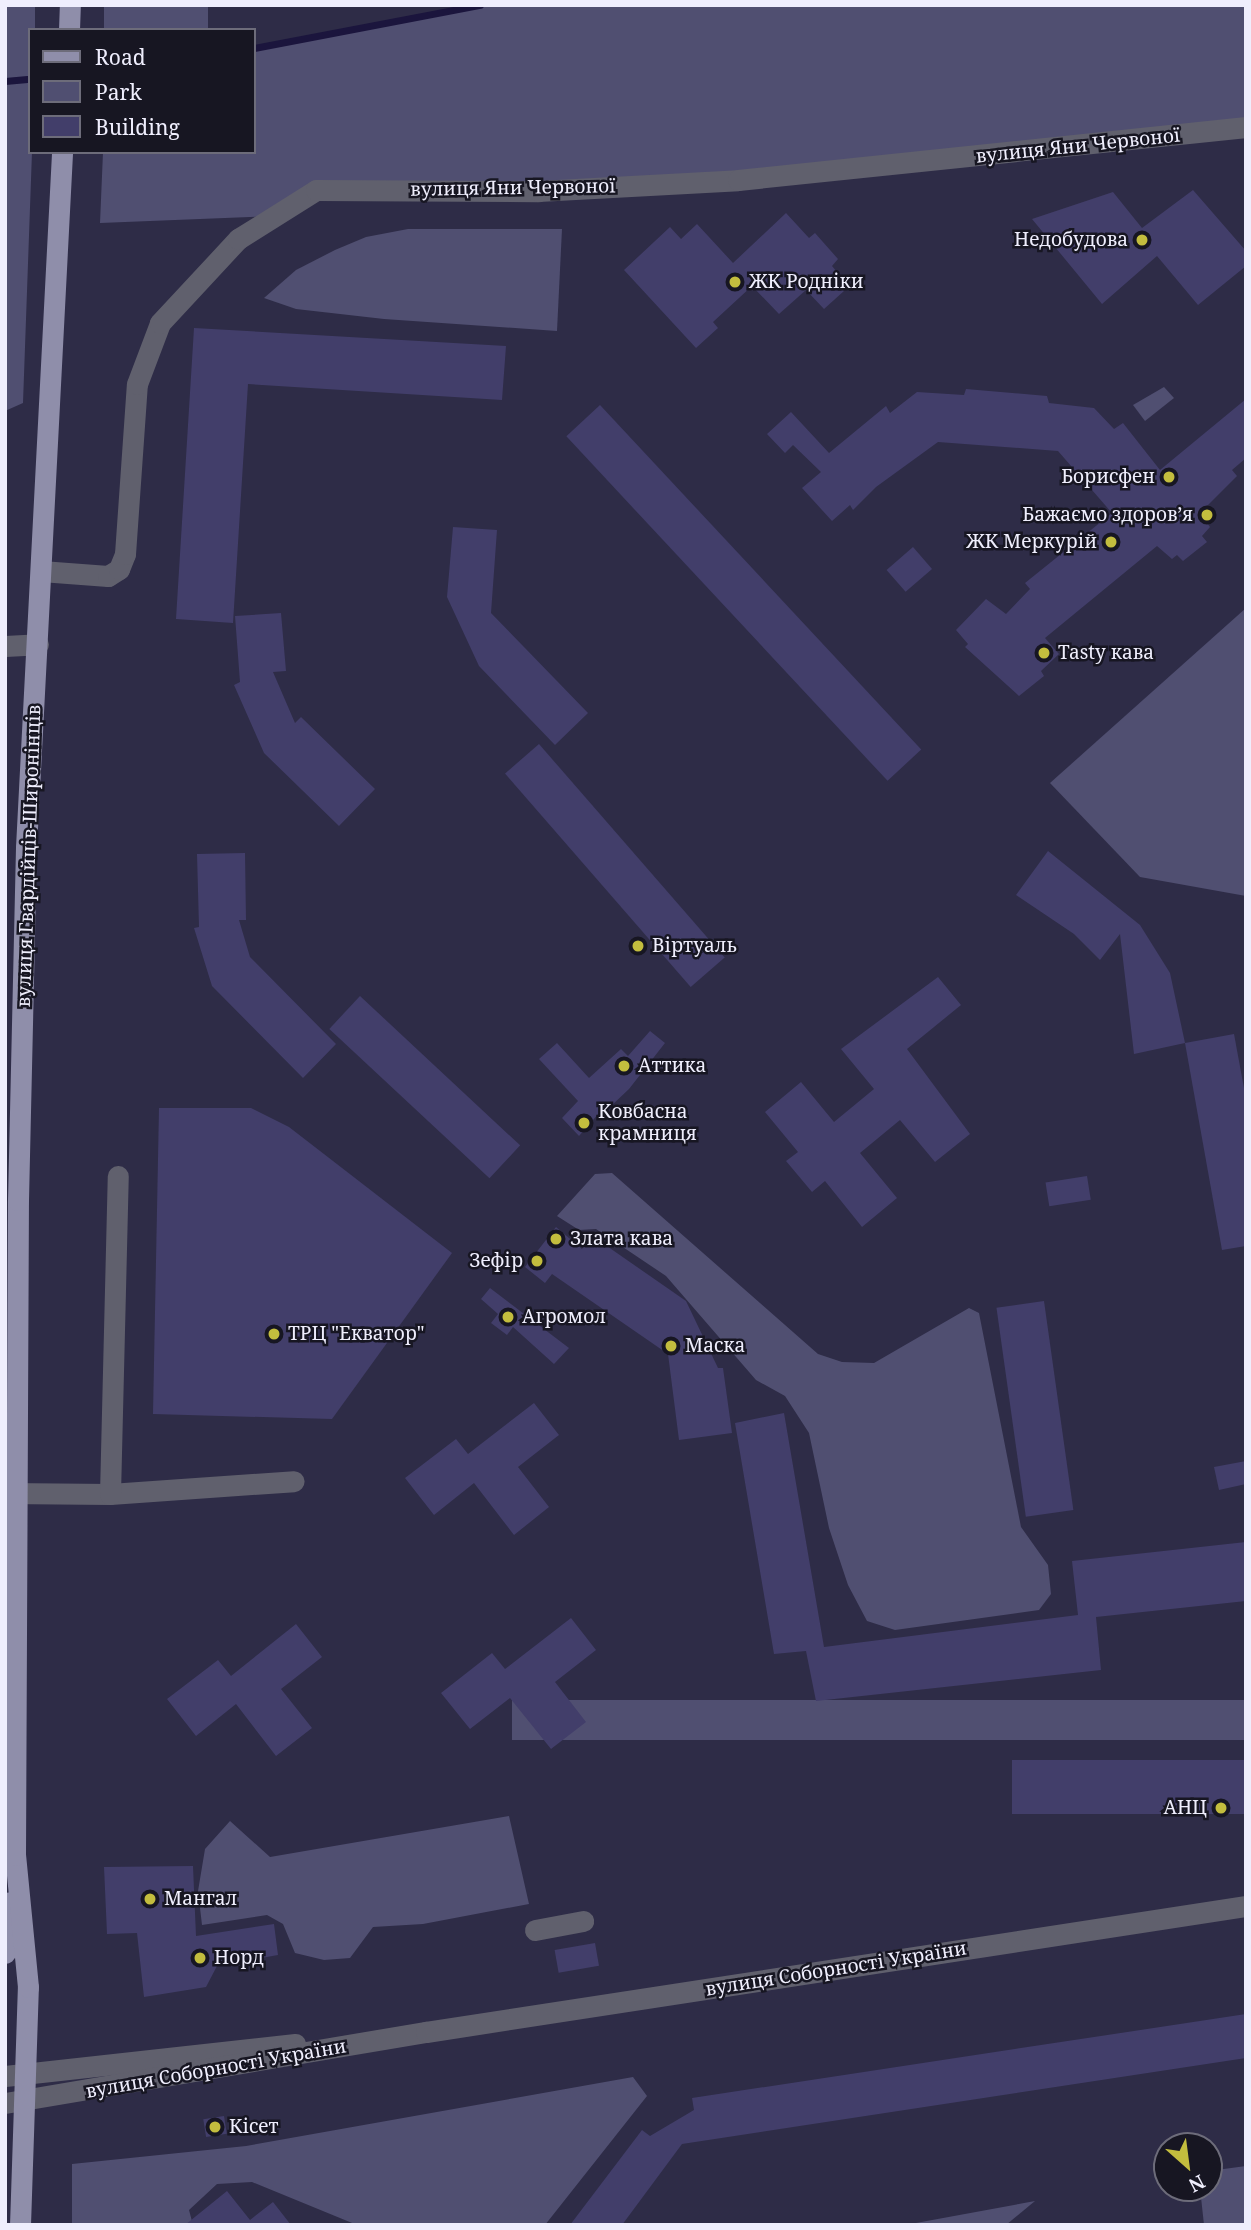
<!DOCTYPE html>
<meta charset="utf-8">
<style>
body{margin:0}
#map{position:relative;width:1251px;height:2230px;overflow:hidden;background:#2e2c47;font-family:"Noto Serif",serif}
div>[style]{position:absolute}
.green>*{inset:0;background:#504f71;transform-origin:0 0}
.stream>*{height:7px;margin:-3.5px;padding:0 3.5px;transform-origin:3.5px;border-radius:3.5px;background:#1b153d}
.building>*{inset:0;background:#423e6a;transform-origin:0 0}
.minor>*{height:21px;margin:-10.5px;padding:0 10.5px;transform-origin:10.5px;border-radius:10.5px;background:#60606d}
.major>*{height:21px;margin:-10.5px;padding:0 10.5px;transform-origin:10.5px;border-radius:10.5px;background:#8f8eaa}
.dots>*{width:19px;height:19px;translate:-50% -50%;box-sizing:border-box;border:4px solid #171622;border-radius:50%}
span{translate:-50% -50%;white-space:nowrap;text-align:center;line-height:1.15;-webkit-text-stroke:5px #171622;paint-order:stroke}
.street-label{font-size:19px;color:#efeefd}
.poi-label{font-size:19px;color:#efeefd}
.right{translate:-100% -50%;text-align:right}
.left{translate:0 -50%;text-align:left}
.frame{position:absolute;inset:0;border:7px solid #efeefd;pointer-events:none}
.legend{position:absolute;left:28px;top:28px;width:228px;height:126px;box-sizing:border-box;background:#171622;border:2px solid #6d6c7a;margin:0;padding:9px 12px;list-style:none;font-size:21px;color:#efeefd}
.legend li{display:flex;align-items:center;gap:14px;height:35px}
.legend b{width:35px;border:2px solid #6d6c7a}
.north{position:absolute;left:1153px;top:2132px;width:70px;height:70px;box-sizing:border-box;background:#171622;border:2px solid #6d6c7a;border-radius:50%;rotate:152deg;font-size:19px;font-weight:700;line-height:28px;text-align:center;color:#efeefd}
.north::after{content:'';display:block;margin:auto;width:24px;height:32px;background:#c3bd3e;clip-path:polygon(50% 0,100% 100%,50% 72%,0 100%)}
</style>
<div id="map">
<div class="green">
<i style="clip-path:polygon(5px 5px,35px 5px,35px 30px,30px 30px,32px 152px,23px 403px,5px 411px)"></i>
<i style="left:104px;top:5px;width:104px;height:25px"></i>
<i style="clip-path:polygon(485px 5px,1246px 5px,1246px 127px,738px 180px,316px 190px,275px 216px,100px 223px,103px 152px,254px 152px,254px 49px)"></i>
<i style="clip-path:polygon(408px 229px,562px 229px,557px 331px,384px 319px,296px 309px,264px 298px,296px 270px,335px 250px,366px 237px)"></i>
<i style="clip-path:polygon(1164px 387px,1174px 398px,1145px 421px,1133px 405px)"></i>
<i style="clip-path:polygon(1246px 608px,1246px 896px,1140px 877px,1050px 783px)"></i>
<i style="clip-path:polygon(612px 1173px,818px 1354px,842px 1362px,874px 1363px,969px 1308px,979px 1313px,1021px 1527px,1048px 1565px,1051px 1594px,1039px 1610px,895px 1630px,867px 1621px,848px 1585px,829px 1528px,809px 1433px,785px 1396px,756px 1380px,666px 1276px,596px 1229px,579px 1230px,557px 1216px,595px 1174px)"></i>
<i style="left:1246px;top:1700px;width:40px;height:734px;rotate:90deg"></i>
<i style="clip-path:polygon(509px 1816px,529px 1904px,423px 1924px,373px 1927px,350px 1958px,324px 1960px,295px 1953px,283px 1924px,267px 1915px,202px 1925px,198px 1891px,205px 1849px,230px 1821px,270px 1857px)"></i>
<i style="clip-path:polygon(633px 2077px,647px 2096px,545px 2225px,357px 2225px,252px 2182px,217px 2184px,189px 2210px,193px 2225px,72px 2225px,72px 2164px,246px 2146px)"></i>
<i style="clip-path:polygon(1246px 2166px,1246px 2225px,1204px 2225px,1200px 2188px,1209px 2188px,1209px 2171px)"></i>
<i style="clip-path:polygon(1035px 2201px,1006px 2225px,905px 2225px)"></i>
</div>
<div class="stream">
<i style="left:254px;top:48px;width:230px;rotate:-10.8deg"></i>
<i style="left:5px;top:81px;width:25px;rotate:-5deg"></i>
</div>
<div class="building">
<i style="clip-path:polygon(1193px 190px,1246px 251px,1246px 266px,1198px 305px,1157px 256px,1102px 304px,1032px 219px,1113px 192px,1142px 228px)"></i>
<i style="clip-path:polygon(786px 213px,809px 238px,815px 233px,838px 259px,832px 266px,837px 272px,831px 278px,844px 291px,824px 309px,806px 290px,779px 314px,752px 286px,713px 322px,718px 328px,696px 348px,624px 270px,670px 227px,681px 239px,697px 224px,733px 263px)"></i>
<i style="clip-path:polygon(194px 328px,506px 346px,502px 400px,248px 384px,233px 623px,176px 619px)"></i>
<i style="clip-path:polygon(966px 389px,1047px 396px,1049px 403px,1094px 408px,1114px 429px,1123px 423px,1160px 470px,1246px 399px,1246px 458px,1232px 470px,1237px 476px,1200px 513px,1210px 527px,1202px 536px,1207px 542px,1183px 561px,1177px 555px,1172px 559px,1157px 546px,1045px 638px,1059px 654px,1041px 671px,1044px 676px,1019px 696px,965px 647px,968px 644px,956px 630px,986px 599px,1006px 614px,1030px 589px,1025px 583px,1112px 513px,1058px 451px,938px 442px,876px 487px,853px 510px,850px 505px,832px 521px,802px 488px,821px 472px,793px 445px,785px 453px,767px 434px,791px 412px,829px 453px,886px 406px,890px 413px,917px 392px,964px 395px)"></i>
<i style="left:600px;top:405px;width:471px;height:46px;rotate:47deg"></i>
<i style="clip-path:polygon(453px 527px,497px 530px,491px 613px,588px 713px,555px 745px,479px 666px,447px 597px)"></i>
<i style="left:913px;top:547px;width:29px;height:35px;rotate:49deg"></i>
<i style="clip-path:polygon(281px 613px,286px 671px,273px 672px,295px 723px,301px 717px,375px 789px,339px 826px,264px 753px,234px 685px,240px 682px,235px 616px)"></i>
<i style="left:539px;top:744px;width:283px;height:45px;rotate:49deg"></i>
<i style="clip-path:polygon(1048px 851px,1140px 925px,1170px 973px,1185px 1043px,1134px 1054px,1120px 934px,1100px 960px,1074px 934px,1016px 895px)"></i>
<i style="clip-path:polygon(245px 853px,246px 920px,239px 920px,250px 957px,336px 1044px,303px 1078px,212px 986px,194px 928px,199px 927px,197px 854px)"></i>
<i style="clip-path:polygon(938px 977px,961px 1005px,907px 1049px,970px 1134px,935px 1162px,900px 1120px,860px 1153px,897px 1198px,862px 1227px,825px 1181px,812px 1192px,786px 1161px,798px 1152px,765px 1112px,801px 1082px,834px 1122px,874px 1089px,841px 1049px)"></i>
<i style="left:360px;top:996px;width:219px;height:45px;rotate:43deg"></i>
<i style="clip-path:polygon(650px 1031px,665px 1043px,629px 1089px,610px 1107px,607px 1104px,579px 1136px,562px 1118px,578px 1101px,539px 1059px,557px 1043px,589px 1078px,621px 1049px,628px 1056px)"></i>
<i style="clip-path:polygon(1234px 1034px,1246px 1099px,1246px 1246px,1222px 1250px,1185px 1043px)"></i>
<i style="clip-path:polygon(159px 1108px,251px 1108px,289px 1127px,452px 1253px,332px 1419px,153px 1414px)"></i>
<i style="left:1087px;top:1176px;width:24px;height:42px;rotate:81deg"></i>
<i style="clip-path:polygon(556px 1227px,582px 1249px,591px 1235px,686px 1301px,718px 1368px,723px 1368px,732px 1433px,679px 1440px,668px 1354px,552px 1274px,545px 1283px,525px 1267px)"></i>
<i style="clip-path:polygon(490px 1288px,569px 1348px,554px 1364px,513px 1327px,507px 1335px,491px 1323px,498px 1314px,481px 1299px)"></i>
<i style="left:1044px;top:1301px;width:211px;height:48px;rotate:82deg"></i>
<i style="clip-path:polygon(534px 1403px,559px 1435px,518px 1467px,549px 1507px,514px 1535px,474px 1483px,434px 1515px,405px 1478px,456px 1439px,468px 1454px)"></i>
<i style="clip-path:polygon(784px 1413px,824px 1647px,1078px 1615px,1072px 1561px,1246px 1542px,1246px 1601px,1096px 1617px,1101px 1670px,816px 1701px,806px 1651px,774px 1654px,735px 1423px)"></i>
<i style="clip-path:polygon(1246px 1461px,1246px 1484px,1219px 1490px,1214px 1467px)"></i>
<i style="clip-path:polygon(571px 1618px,596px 1650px,555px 1682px,586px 1722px,551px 1749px,510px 1698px,470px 1729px,441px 1693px,492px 1653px,505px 1669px)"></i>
<i style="clip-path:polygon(296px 1624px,322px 1657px,281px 1689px,312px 1728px,276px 1756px,236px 1704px,196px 1736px,167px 1699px,218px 1660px,231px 1676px)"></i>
<i style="left:1246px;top:1760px;width:54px;height:234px;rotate:90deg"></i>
<i style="clip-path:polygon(193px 1866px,196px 1936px,274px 1924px,278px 1955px,217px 1966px,206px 1987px,144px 1997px,137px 1933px,107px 1934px,104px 1867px)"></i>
<i style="left:595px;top:1943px;width:23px;height:41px;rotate:80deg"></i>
<i style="clip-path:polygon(1246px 2014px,1246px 2058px,682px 2144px,622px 2225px,570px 2225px,642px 2130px,650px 2136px,694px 2110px,692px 2098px)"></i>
<i style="left:224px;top:2116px;width:18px;height:21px;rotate:81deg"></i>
<i style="clip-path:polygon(227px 2191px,250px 2220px,273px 2202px,291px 2225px,185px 2225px)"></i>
</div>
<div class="minor">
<i style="left:41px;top:571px;width:67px;rotate:4.3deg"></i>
<i style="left:108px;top:576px;width:13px;rotate:-32deg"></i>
<i style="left:119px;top:569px;width:16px;rotate:-68deg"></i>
<i style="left:125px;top:554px;width:170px;rotate:-86deg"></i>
<i style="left:137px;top:384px;width:65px;rotate:-69.3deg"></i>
<i style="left:160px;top:323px;width:115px;rotate:-47.1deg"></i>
<i style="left:238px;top:239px;width:92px;rotate:-32.1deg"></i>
<i style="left:316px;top:190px;width:222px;rotate:0.3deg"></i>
<i style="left:538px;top:191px;width:200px;rotate:-3.1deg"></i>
<i style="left:738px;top:180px;width:511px;rotate:-5.96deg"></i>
<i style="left:5px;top:646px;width:33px;rotate:-3deg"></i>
<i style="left:5px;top:1493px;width:105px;rotate:0.5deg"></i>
<i style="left:110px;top:1494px;width:184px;rotate:-4deg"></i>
<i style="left:110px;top:1494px;width:318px;rotate:-88.6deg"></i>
<i style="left:535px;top:1930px;width:49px;rotate:-10.6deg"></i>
<i style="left:5px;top:2076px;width:292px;rotate:-6.3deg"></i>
<i style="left:5px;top:2103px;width:427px;rotate:-9.6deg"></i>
<i style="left:426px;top:2032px;width:830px;rotate:-8.74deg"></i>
</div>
<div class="major">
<i style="left:69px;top:30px;width:25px;rotate:-88deg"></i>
<i style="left:5px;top:1953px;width:51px;rotate:-84.4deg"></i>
<i style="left:20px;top:2225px;width:238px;rotate:-88.1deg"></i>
<i style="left:28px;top:1987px;width:133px;rotate:-95.6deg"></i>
<i style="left:15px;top:1855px;width:655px;rotate:-89.74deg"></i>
<i style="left:18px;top:1200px;width:353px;rotate:-88.7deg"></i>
<i style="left:26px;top:847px;width:696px;rotate:-87.03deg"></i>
</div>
<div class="dots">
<i style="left:1142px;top:240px;background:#c3bd3e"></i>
<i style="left:735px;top:282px;background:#c3bd3e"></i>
<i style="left:1169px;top:477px;background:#c3bd3e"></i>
<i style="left:1207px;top:515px;background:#c3bd3e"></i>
<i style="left:1111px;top:542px;background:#c3bd3e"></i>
<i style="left:1044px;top:653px;background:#c3bd3e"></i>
<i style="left:638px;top:946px;background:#c3bd3e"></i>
<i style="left:624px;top:1066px;background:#c3bd3e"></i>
<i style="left:584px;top:1123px;background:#c3bd3e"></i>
<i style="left:556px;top:1239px;background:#c3bd3e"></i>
<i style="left:537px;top:1261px;background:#c3bd3e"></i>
<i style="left:508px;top:1317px;background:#c3bd3e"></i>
<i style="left:274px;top:1334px;background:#c3bd3e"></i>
<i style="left:671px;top:1346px;background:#c3bd3e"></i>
<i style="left:1221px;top:1808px;background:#c3bd3e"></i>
<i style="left:150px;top:1899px;background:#c3bd3e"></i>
<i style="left:200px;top:1958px;background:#c3bd3e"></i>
<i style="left:215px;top:2127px;background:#c3bd3e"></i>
</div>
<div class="street-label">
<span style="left:1078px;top:146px;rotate:-6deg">вулиця Яни Червоної</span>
<span style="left:513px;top:188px;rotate:-1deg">вулиця Яни Червоної</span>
<span style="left:29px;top:856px;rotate:-88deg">вулиця Гвардійців-Широнінців</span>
<span style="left:836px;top:1969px;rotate:-9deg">вулиця Соборності України</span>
<span style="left:216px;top:2069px;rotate:-10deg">вулиця Соборності України</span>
</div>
<div class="poi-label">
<span class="right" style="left:1128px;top:240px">Недобудова</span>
<span class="left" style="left:749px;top:282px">ЖК Родніки</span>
<span class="right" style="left:1155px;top:477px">Борисфен</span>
<span class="right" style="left:1193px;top:515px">Бажаємо здоровʼя</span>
<span class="right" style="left:1097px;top:542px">ЖК Меркурій</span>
<span class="left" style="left:1058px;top:653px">Tasty кава</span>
<span class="left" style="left:652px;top:946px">Віртуаль</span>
<span class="left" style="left:638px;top:1066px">Аттика</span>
<span class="left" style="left:598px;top:1123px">Ковбасна<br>крамниця</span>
<span class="left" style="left:570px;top:1239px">Злата кава</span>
<span class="right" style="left:523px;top:1261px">Зефір</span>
<span class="left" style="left:522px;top:1317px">Агромол</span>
<span class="left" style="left:288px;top:1334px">ТРЦ "Екватор"</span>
<span class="left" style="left:685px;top:1346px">Маска</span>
<span class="right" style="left:1207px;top:1808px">АНЦ</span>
<span class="left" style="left:164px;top:1899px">Мангал</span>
<span class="left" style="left:214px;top:1958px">Норд</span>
<span class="left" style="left:229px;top:2127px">Кісет</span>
</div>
<div class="frame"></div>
<ul class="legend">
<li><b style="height:9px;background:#8f8eaa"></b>Road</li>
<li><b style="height:19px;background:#504f71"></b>Park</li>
<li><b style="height:19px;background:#423e6a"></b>Building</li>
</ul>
<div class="north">N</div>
</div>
